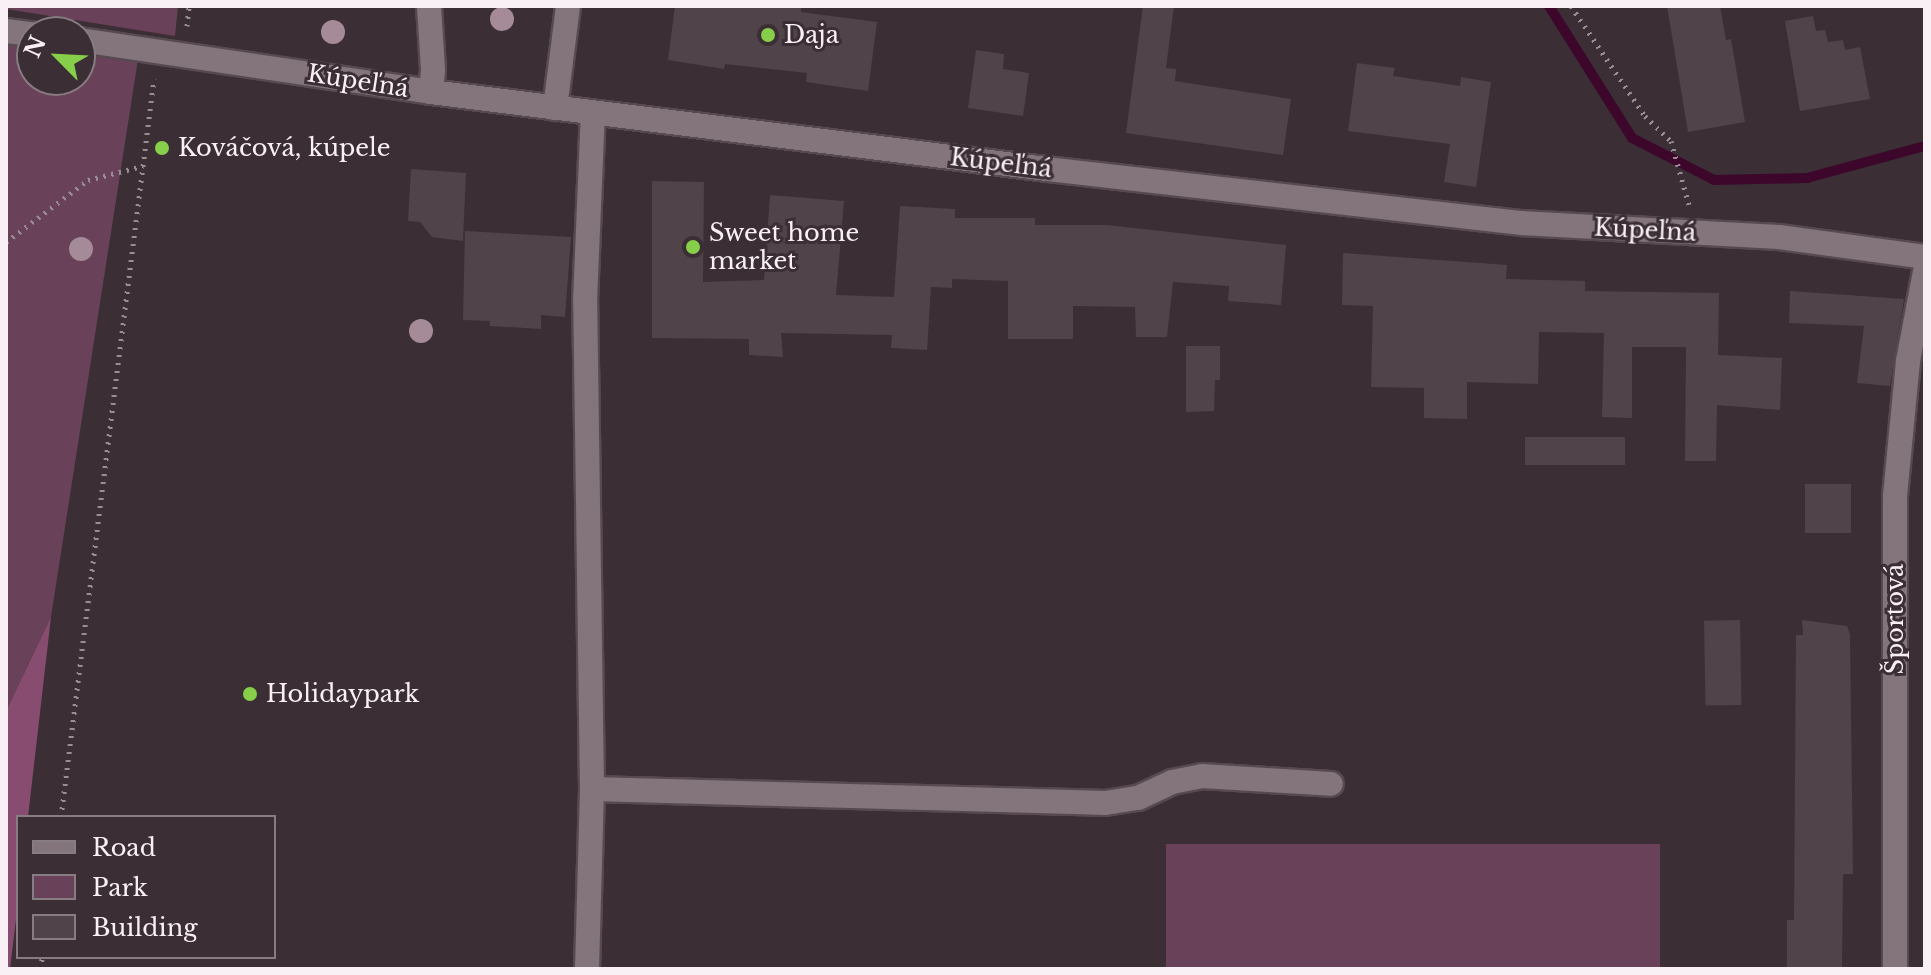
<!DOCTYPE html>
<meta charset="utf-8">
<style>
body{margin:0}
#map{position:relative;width:1931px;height:975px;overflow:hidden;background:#3b2e35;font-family:"Libre Baskerville",serif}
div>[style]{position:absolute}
.green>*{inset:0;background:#694158;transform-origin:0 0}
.forest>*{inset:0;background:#884c70}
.stream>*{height:10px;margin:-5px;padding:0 5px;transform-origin:5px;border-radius:5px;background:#3d072c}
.building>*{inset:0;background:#51434a;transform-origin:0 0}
.path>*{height:5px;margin-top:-2.5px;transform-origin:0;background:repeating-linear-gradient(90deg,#998e94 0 2px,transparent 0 8px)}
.roads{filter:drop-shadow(2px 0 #564a50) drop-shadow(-2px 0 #564a50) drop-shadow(0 2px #564a50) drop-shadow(0 -2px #564a50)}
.minor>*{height:24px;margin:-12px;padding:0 12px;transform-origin:12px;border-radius:12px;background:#84747c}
.trees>*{width:24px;height:24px;margin:-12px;border-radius:50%;background:#a58a98}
.dots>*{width:22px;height:22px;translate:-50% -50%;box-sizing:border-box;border:4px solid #3b2e35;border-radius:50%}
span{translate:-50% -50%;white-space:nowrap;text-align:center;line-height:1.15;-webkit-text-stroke:6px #3b2e35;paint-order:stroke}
.poi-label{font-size:24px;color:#f9f0f5}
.left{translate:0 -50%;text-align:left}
.street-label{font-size:24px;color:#f9f0f5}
.frame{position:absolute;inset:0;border:8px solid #f9f0f5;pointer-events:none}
.legend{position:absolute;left:16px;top:815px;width:260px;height:144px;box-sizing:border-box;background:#3b2e35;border:2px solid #877c82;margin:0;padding:10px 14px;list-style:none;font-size:24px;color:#f9f0f5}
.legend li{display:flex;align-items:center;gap:16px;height:40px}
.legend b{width:40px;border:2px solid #877c82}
.north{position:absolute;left:16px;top:16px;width:80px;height:80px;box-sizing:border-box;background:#3b2e35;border:2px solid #877c82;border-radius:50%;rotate:294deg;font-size:22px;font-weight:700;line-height:32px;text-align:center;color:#f9f0f5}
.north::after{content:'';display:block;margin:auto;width:28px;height:36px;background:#87cf4a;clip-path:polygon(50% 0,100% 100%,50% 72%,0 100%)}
</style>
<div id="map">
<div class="green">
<i style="clip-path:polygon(6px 6px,178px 6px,175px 36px,6px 9px)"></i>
<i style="clip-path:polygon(6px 42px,32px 44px,32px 80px,80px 80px,80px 48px,139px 53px,51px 617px,6px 711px)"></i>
<i style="left:1660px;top:844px;width:125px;height:494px;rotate:90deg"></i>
</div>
<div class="forest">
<i style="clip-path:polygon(51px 617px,28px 817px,18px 817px,18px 903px,10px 969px,6px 969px,6px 711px)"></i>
</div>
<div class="stream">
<i style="left:1549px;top:6px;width:156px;rotate:57.8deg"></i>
<i style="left:1632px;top:138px;width:92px;rotate:27.1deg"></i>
<i style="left:1714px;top:180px;width:93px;rotate:-1.2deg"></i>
<i style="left:1807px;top:178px;width:122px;rotate:-15.2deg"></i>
</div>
<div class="building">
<i style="clip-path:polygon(675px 6px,801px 6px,801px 12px,877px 22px,868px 91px,806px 82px,807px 73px,725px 64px,724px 69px,668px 60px)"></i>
<i style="clip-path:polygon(1143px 6px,1174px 6px,1166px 68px,1176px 69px,1175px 81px,1291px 99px,1283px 155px,1126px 133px)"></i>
<i style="clip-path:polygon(1667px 6px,1720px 6px,1726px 40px,1731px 39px,1745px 122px,1688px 132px)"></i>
<i style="clip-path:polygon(1813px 16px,1816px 31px,1825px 30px,1828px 42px,1843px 40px,1845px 50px,1860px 47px,1870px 99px,1800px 111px,1785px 21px)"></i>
<i style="clip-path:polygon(976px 50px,1004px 54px,1003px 69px,1029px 73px,1023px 116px,968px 108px)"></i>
<i style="clip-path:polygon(1357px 63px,1395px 68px,1393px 76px,1460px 86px,1461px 77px,1491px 82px,1476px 187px,1444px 182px,1450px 144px,1348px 131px)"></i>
<i style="clip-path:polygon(411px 169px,466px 173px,463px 241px,432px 237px,420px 222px,408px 221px)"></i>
<i style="clip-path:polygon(652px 181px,704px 182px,703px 282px,764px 280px,770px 195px,844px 201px,836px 295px,894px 297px,900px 206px,955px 209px,955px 218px,1035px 218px,1035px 225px,1107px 225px,1286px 245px,1281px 305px,1228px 301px,1229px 286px,1173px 282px,1167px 337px,1136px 337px,1135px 307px,1073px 306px,1073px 339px,1008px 339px,1008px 281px,952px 279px,952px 288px,931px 287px,927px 350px,891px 348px,892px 335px,781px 333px,783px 357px,749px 355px,749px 339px,652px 338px)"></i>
<i style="clip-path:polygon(465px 231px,571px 237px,565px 317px,541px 315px,541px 329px,490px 326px,490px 321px,463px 320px)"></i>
<i style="clip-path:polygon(1343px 253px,1507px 265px,1506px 279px,1585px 281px,1585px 291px,1719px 293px,1718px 355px,1782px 358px,1780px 410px,1717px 405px,1716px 461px,1685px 461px,1686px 347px,1632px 347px,1632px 418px,1602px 417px,1604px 333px,1539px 332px,1538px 384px,1467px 382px,1467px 419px,1424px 418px,1424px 388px,1371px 387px,1373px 306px,1342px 305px)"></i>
<i style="clip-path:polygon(1790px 291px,1904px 299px,1890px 386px,1857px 383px,1864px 326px,1789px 323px)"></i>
<i style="clip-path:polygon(1186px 346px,1220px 346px,1220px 380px,1215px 380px,1214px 411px,1186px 412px)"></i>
<i style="left:1625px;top:437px;width:28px;height:100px;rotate:90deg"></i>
<i style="left:1805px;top:484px;width:46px;height:49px"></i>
<i style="left:1740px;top:620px;width:85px;height:36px;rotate:89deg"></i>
<i style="clip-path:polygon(1802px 620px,1847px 626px,1850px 635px,1853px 874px,1843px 874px,1842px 969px,1787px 969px,1787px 920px,1794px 920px,1796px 635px,1803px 635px)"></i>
</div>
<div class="path">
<i style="left:1571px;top:6px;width:133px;rotate:56.1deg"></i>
<i style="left:1645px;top:116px;width:36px;rotate:44deg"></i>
<i style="left:1671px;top:141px;width:66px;rotate:74.3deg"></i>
<i style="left:187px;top:26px;width:20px;rotate:-84deg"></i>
<i style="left:6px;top:242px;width:103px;rotate:-37.1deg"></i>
<i style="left:88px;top:180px;width:57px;rotate:-14.3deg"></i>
<i style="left:61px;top:817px;width:744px;rotate:-82.82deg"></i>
<i style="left:41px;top:969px;width:12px;rotate:-85deg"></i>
</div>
<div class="roads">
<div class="minor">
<i style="left:429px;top:6px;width:64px;rotate:86.4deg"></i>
<i style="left:433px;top:70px;width:22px;rotate:95deg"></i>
<i style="left:6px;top:31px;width:26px;rotate:7deg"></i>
<i style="left:80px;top:40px;width:355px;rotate:8.4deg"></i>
<i style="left:431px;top:92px;width:621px;rotate:7.13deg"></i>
<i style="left:1047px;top:169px;width:477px;rotate:6.5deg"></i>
<i style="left:1521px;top:223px;width:258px;rotate:3.1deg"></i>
<i style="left:1779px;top:237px;width:147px;rotate:7.8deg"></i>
<i style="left:555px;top:108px;width:103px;rotate:-82.7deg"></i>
<i style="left:592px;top:789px;width:513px;rotate:1.56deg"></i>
<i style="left:1105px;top:803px;width:33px;rotate:-9deg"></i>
<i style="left:1138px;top:798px;width:38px;rotate:-25deg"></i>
<i style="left:1172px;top:782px;width:31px;rotate:-11deg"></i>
<i style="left:1202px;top:776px;width:129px;rotate:3.5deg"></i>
<i style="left:587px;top:969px;width:180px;rotate:-88.4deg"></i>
<i style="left:592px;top:789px;width:488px;rotate:-90.8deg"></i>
<i style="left:585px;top:301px;width:188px;rotate:-87.6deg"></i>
<i style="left:1895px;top:969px;width:473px;rotate:-90deg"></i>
<i style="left:1895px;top:496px;width:136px;rotate:-84.5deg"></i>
<i style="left:1908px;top:361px;width:91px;rotate:-79.2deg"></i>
</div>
</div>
<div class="trees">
<i style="left:502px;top:19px"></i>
<i style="left:333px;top:32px"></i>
<i style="left:81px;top:249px"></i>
<i style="left:421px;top:331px"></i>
</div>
<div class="dots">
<i style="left:768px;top:35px;background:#87cf4a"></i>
<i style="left:162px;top:148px;background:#87cf4a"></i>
<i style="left:693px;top:247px;background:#87cf4a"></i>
<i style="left:250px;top:694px;background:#87cf4a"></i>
</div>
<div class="poi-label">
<span class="left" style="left:784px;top:35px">Daja</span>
<span class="left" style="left:178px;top:148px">Kováčová, kúpele</span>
<span class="left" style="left:709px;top:247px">Sweet home<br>market</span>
<span class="left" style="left:266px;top:694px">Holidaypark</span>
</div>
<div class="street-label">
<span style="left:358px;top:81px;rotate:9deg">Kúpeľná</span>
<span style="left:1001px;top:163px;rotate:7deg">Kúpeľná</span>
<span style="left:1645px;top:230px;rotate:3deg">Kúpeľná</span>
<span style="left:1895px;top:619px;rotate:-90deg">Športová</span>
</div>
<div class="frame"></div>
<ul class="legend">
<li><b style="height:10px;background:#84747c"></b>Road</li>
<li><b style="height:22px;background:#694158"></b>Park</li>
<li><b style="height:22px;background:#51434a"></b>Building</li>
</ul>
<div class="north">N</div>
</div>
